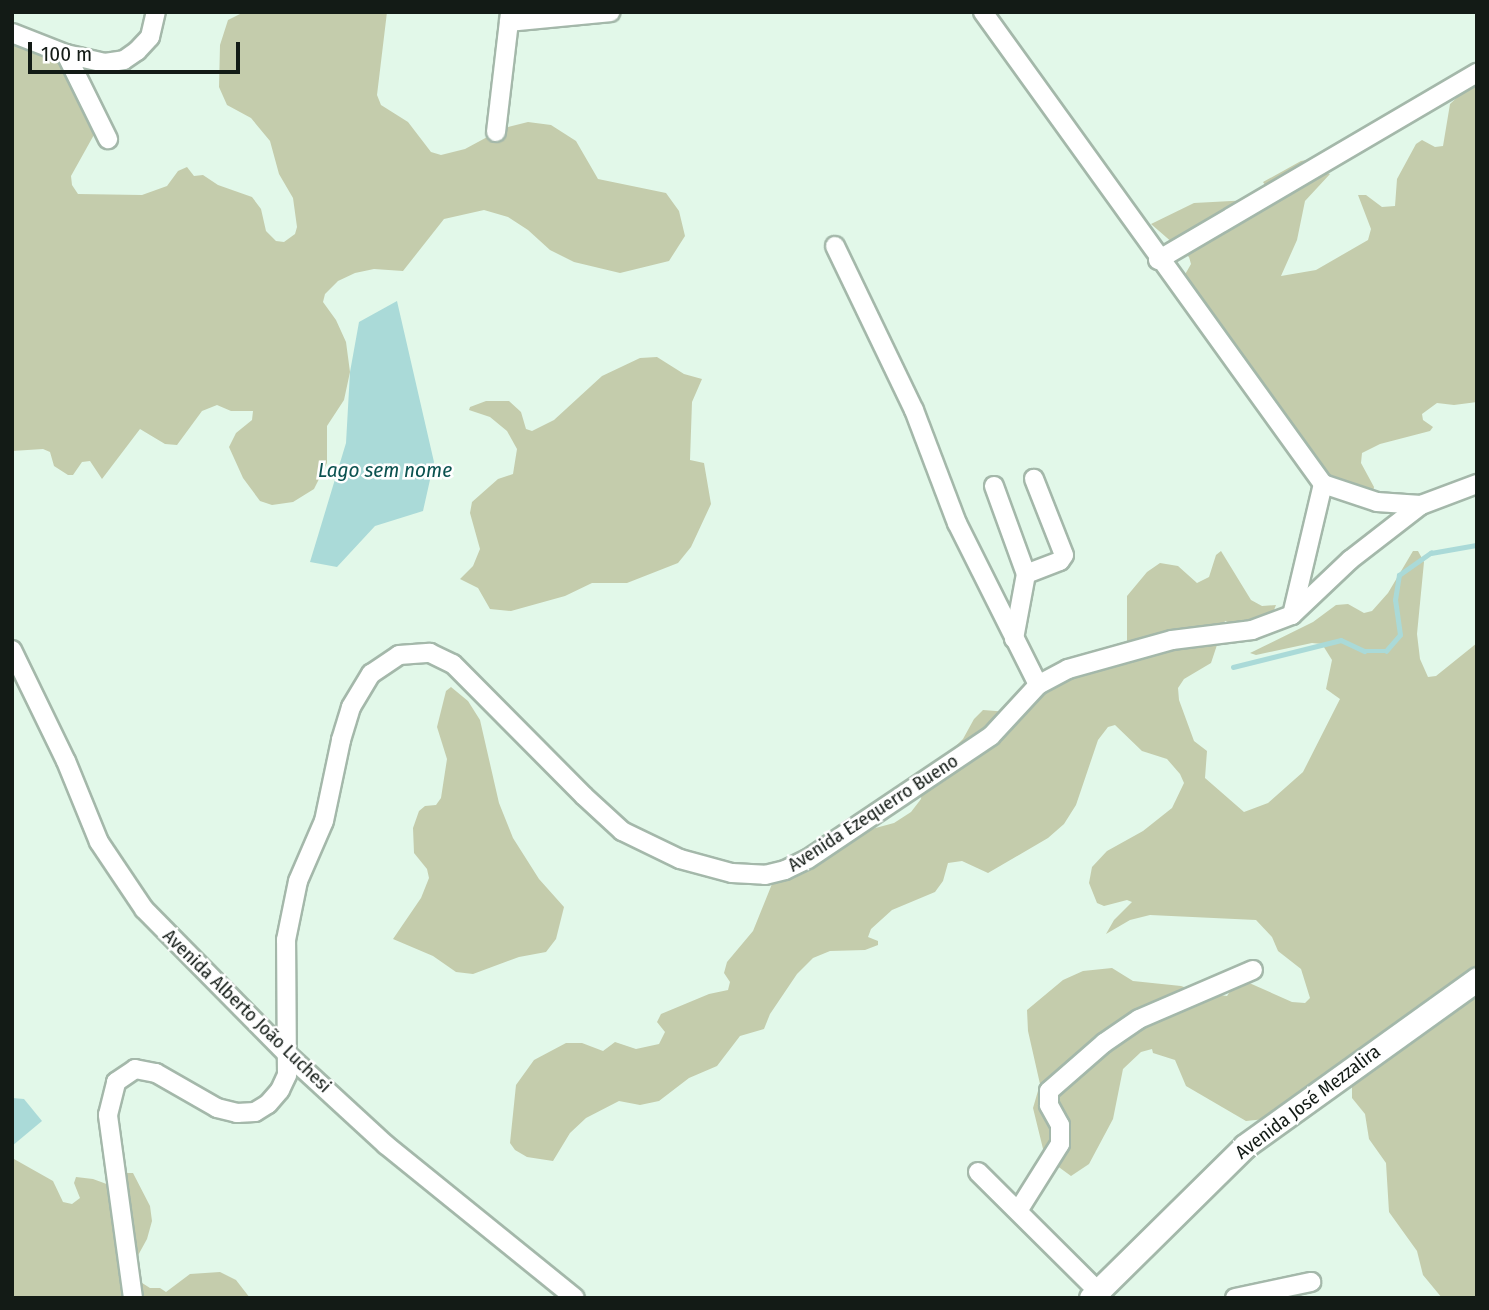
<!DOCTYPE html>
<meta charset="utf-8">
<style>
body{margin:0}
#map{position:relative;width:1489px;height:1310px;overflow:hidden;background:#e2f8e9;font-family:"Fira Sans Condensed",sans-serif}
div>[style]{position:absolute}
.green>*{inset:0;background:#c4ccac}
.water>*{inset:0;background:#aadad8}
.stream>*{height:4.5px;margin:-2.25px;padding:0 2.25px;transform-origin:2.25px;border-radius:2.25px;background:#aadad8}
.roads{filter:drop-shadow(2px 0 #a4b8aa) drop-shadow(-2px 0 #a4b8aa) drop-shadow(0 2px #a4b8aa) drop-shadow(0 -2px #a4b8aa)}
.minor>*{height:18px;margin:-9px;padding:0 9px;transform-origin:9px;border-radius:9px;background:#fff}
.major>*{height:23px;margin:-11.5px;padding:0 11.5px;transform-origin:11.5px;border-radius:11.5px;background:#fff}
span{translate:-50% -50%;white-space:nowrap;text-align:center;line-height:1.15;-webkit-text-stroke:5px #fff;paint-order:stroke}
.street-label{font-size:19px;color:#131b16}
.water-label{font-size:21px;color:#0b5250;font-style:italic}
.frame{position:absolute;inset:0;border:14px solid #131b16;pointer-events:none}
.scale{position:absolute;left:28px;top:42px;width:212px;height:32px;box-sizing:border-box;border:4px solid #131b16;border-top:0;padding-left:9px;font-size:21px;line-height:24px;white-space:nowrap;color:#131b16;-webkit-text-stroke:5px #fff;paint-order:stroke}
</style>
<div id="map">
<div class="green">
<i style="clip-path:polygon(244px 12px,387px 12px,377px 95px,381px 105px,408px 122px,431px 152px,441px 155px,465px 149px,504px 128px,528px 122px,551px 125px,576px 141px,598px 179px,666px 193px,679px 211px,685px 236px,669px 261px,620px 273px,574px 262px,550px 250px,528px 230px,508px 217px,484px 210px,444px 219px,403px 271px,374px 269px,355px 273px,338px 281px,325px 294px,323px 302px,336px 320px,346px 342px,350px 372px,344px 400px,327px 426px,327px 463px,314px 489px,293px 502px,272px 505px,260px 501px,243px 478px,229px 447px,236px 433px,252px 420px,253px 411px,231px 411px,217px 405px,202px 411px,177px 445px,165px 444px,140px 429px,102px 479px,90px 461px,82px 462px,73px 475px,68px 475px,54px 466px,50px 452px,43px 449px,12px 451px,12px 40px,64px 64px,100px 124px,71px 176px,72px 185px,78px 194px,142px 195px,167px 186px,178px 171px,187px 167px,194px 176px,203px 175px,218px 185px,252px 197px,261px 209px,266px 231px,276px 241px,284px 242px,295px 234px,297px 227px,293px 198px,279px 174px,270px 141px,251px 118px,227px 105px,219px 87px,220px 45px,228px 20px)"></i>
<i style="clip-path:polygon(1477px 79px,1477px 402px,1454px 405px,1437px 403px,1422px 414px,1423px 420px,1433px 427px,1430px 431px,1380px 444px,1362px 453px,1361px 463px,1374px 487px,1373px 493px,1341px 489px,1309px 467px,1183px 278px,1191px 264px,1189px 257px,1151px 224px,1194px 203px,1250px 200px,1290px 187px,1265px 185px,1263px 182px,1301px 161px,1312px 159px,1319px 169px,1330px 174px,1305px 201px,1297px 240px,1281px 276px,1316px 270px,1368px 240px,1371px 229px,1358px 195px,1366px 195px,1382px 207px,1395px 206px,1397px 179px,1416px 144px,1422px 140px,1435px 147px,1443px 146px,1450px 104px)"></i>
<i style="clip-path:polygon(657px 357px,684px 374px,702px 379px,692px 402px,690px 460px,704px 463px,711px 504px,691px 547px,678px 563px,627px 583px,592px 583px,565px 596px,511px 611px,490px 609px,478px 588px,460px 579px,473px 566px,480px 549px,470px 513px,472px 502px,498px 479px,513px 474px,517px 449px,507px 431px,490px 417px,469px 410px,470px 407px,486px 401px,509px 401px,521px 412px,526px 429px,532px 431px,554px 420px,602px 376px,640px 358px)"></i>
<i style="clip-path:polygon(1221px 551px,1251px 600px,1262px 606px,1276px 605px,1272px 615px,1242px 628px,1225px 621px,1211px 663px,1184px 679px,1178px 688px,1179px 700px,1194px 741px,1207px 751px,1205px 778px,1244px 812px,1268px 803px,1303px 772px,1340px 699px,1326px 689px,1332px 660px,1322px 644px,1312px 643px,1256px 655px,1250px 653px,1313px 622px,1336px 605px,1348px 604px,1364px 613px,1372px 611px,1388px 593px,1413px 551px,1418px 551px,1424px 562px,1417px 634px,1420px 659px,1428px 677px,1436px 676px,1477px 643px,1477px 1298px,1442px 1298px,1423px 1275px,1417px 1251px,1389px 1212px,1386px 1163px,1369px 1139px,1365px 1114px,1352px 1098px,1352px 1086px,1344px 1086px,1292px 1116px,1246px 1121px,1186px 1086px,1175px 1060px,1153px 1053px,1152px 1049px,1141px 1052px,1123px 1069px,1113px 1119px,1089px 1164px,1071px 1176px,1045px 1157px,1033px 1108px,1040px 1084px,1028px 1031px,1027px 1010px,1063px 980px,1083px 971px,1112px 968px,1133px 981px,1181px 986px,1199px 992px,1227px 996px,1234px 985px,1247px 982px,1292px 1002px,1305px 1003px,1310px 998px,1301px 969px,1278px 951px,1272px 937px,1256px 920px,1150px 915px,1130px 920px,1106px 934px,1114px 920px,1132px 902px,1127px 900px,1104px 906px,1097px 903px,1089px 883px,1092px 867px,1107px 851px,1143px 831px,1172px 808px,1184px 783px,1180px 774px,1167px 759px,1142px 751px,1115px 725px,1108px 727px,1098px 740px,1076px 805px,1064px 824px,1048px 838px,988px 873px,962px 861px,948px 863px,943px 881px,935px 892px,892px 910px,871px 929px,868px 937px,878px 941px,878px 945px,865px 950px,830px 951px,813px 958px,797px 974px,770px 1014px,764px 1029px,740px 1036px,717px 1066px,689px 1078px,659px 1101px,640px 1105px,619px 1101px,586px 1118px,570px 1133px,553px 1161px,527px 1157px,515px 1150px,510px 1143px,516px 1085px,534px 1060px,566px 1043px,582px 1043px,603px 1051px,615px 1042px,636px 1049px,659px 1044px,665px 1032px,657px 1022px,661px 1014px,709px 994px,728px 990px,730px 982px,724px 973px,727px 962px,753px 931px,774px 879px,857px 833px,894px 823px,911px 812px,921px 799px,923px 778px,963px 739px,974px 719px,983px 710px,1009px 712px,1053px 669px,1091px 672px,1115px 663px,1127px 645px,1127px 596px,1147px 572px,1160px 563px,1178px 566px,1197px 583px,1209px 577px,1216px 555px)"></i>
<i style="clip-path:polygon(451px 687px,468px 701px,480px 720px,499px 803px,513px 838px,539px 879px,564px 907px,556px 939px,546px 952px,519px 957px,473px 974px,456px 972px,433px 956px,393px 939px,421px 898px,429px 878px,427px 869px,414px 853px,413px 828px,419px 811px,425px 806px,436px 805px,441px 798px,447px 759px,437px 727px,446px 691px)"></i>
<i style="clip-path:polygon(14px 1159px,53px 1181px,63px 1202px,72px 1204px,80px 1198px,74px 1183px,76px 1177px,93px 1179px,112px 1186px,125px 1173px,133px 1173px,150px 1206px,152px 1221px,147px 1239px,124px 1281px,123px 1292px,139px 1281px,150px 1288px,160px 1288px,166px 1292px,190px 1274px,220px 1272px,236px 1280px,250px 1298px,12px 1298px)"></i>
</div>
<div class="water">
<i style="clip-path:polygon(397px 301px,434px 462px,423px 511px,375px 526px,337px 567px,310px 562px,346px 443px,350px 372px,359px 322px)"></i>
<i style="clip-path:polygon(12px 1098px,24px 1099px,42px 1121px,12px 1146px)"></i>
</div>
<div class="stream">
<i style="left:1233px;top:667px;width:111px;rotate:-14deg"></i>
<i style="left:1341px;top:640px;width:26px;rotate:25deg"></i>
<i style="left:1365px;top:651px;width:21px"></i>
<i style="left:1386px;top:651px;width:21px;rotate:-49deg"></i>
<i style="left:1400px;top:635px;width:35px;rotate:-98deg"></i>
<i style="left:1395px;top:600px;width:25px;rotate:-81deg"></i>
<i style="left:1399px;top:575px;width:39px;rotate:-35deg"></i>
<i style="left:1431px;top:553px;width:47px;rotate:-9.9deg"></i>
</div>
<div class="roads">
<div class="minor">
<i style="left:983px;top:12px;width:582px;rotate:54.23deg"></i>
<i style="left:1323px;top:484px;width:57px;rotate:18.4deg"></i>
<i style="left:1377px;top:502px;width:44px;rotate:3.9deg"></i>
<i style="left:509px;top:22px;width:102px;rotate:-5.6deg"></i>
<i style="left:12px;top:33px;width:58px;rotate:21.3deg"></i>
<i style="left:66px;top:54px;width:40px;rotate:13deg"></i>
<i style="left:105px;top:63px;width:19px;rotate:-9deg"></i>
<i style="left:124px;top:60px;width:16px;rotate:-35deg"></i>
<i style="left:137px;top:51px;width:19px;rotate:-47deg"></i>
<i style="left:150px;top:37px;width:26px;rotate:-77deg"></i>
<i style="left:66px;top:54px;width:95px;rotate:63.7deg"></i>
<i style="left:496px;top:132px;width:121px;rotate:-83.3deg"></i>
<i style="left:835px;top:246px;width:182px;rotate:64.3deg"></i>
<i style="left:914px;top:410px;width:121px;rotate:69.2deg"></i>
<i style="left:957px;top:523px;width:181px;rotate:63.4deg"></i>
<i style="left:1158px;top:260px;width:370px;rotate:-30.4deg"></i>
<i style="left:994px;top:486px;width:94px;rotate:70deg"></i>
<i style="left:1026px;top:574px;width:66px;rotate:100.5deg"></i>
<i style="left:1026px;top:574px;width:36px;rotate:-21deg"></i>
<i style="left:1060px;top:561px;width:7px;rotate:-56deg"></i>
<i style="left:1064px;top:555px;width:82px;rotate:-111.5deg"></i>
<i style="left:1292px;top:615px;width:135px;rotate:-76.7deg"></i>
<i style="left:12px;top:650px;width:123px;rotate:64.1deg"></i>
<i style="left:66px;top:761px;width:87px;rotate:67.8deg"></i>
<i style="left:99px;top:842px;width:81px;rotate:56.1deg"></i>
<i style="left:144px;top:909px;width:202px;rotate:45.4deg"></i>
<i style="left:286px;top:1053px;width:136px;rotate:42.6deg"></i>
<i style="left:386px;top:1145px;width:243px;rotate:39deg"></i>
<i style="left:978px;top:1172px;width:169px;rotate:44.8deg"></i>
<i style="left:1018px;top:1211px;width:79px;rotate:-57.9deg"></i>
<i style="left:1060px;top:1144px;width:19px;rotate:-90deg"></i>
<i style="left:1060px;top:1125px;width:23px;rotate:-119deg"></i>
<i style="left:1049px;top:1105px;width:14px;rotate:-90deg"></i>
<i style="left:1049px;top:1091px;width:73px;rotate:-41.1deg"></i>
<i style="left:1104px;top:1043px;width:42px;rotate:-34.4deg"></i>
<i style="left:1139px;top:1019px;width:124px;rotate:-23.3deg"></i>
<i style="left:133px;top:1298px;width:185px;rotate:-97.8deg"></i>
<i style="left:108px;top:1115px;width:34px;rotate:-76deg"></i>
<i style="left:116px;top:1082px;width:23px;rotate:-34deg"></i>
<i style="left:135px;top:1069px;width:21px;rotate:11deg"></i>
<i style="left:156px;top:1073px;width:70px;rotate:29.8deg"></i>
<i style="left:217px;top:1108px;width:21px;rotate:14deg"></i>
<i style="left:237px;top:1113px;width:18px;rotate:-3deg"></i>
<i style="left:255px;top:1112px;width:15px;rotate:-32deg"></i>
<i style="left:268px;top:1104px;width:18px;rotate:-49deg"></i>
<i style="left:280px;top:1090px;width:17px;rotate:-65deg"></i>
<i style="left:287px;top:1075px;width:135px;rotate:-90.4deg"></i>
<i style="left:286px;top:940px;width:60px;rotate:-78.5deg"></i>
<i style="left:298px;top:881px;width:65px;rotate:-66.6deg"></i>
<i style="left:324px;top:821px;width:83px;rotate:-78.1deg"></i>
<i style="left:341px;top:740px;width:34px;rotate:-73deg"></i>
<i style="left:351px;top:707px;width:39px;rotate:-59deg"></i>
<i style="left:371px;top:674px;width:34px;rotate:-34deg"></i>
<i style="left:399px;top:655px;width:31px;rotate:-4deg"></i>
<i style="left:430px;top:653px;width:25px;rotate:26deg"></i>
<i style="left:453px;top:664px;width:186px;rotate:45.2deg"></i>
<i style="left:584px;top:796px;width:52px;rotate:42.6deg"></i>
<i style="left:622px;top:831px;width:64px;rotate:25.8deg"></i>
<i style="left:680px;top:859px;width:54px;rotate:15.1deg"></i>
<i style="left:732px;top:873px;width:33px;rotate:3deg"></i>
<i style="left:765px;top:875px;width:21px;rotate:-14deg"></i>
<i style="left:785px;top:870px;width:25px;rotate:-26deg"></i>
<i style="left:808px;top:859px;width:220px;rotate:-33.9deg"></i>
<i style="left:991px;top:736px;width:69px;rotate:-47.3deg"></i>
<i style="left:1038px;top:685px;width:34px;rotate:-28deg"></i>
<i style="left:1068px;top:669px;width:108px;rotate:-15.6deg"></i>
<i style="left:1172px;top:640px;width:81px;rotate:-7.1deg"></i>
<i style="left:1252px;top:630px;width:43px;rotate:-20.6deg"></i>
<i style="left:1292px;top:615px;width:80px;rotate:-43.5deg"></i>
<i style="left:1350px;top:560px;width:90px;rotate:-37.8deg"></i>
<i style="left:1421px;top:505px;width:60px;rotate:-20.6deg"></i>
<i style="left:1235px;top:1298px;width:78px;rotate:-11.9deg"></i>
</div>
<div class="major">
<i style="left:1091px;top:1298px;width:216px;rotate:-44.6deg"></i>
<i style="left:1245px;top:1146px;width:286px;rotate:-35.7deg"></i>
</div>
</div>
<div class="street-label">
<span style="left:873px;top:813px;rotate:-33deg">Avenida Ezequerro Bueno</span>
<span style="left:247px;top:1011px;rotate:44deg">Avenida Alberto João Luchesi</span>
<span style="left:1308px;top:1102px;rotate:-37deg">Avenida José Mezzalira</span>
</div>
<div class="water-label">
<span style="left:385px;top:470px">Lago sem nome</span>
</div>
<div class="frame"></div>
<div class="scale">100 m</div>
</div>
